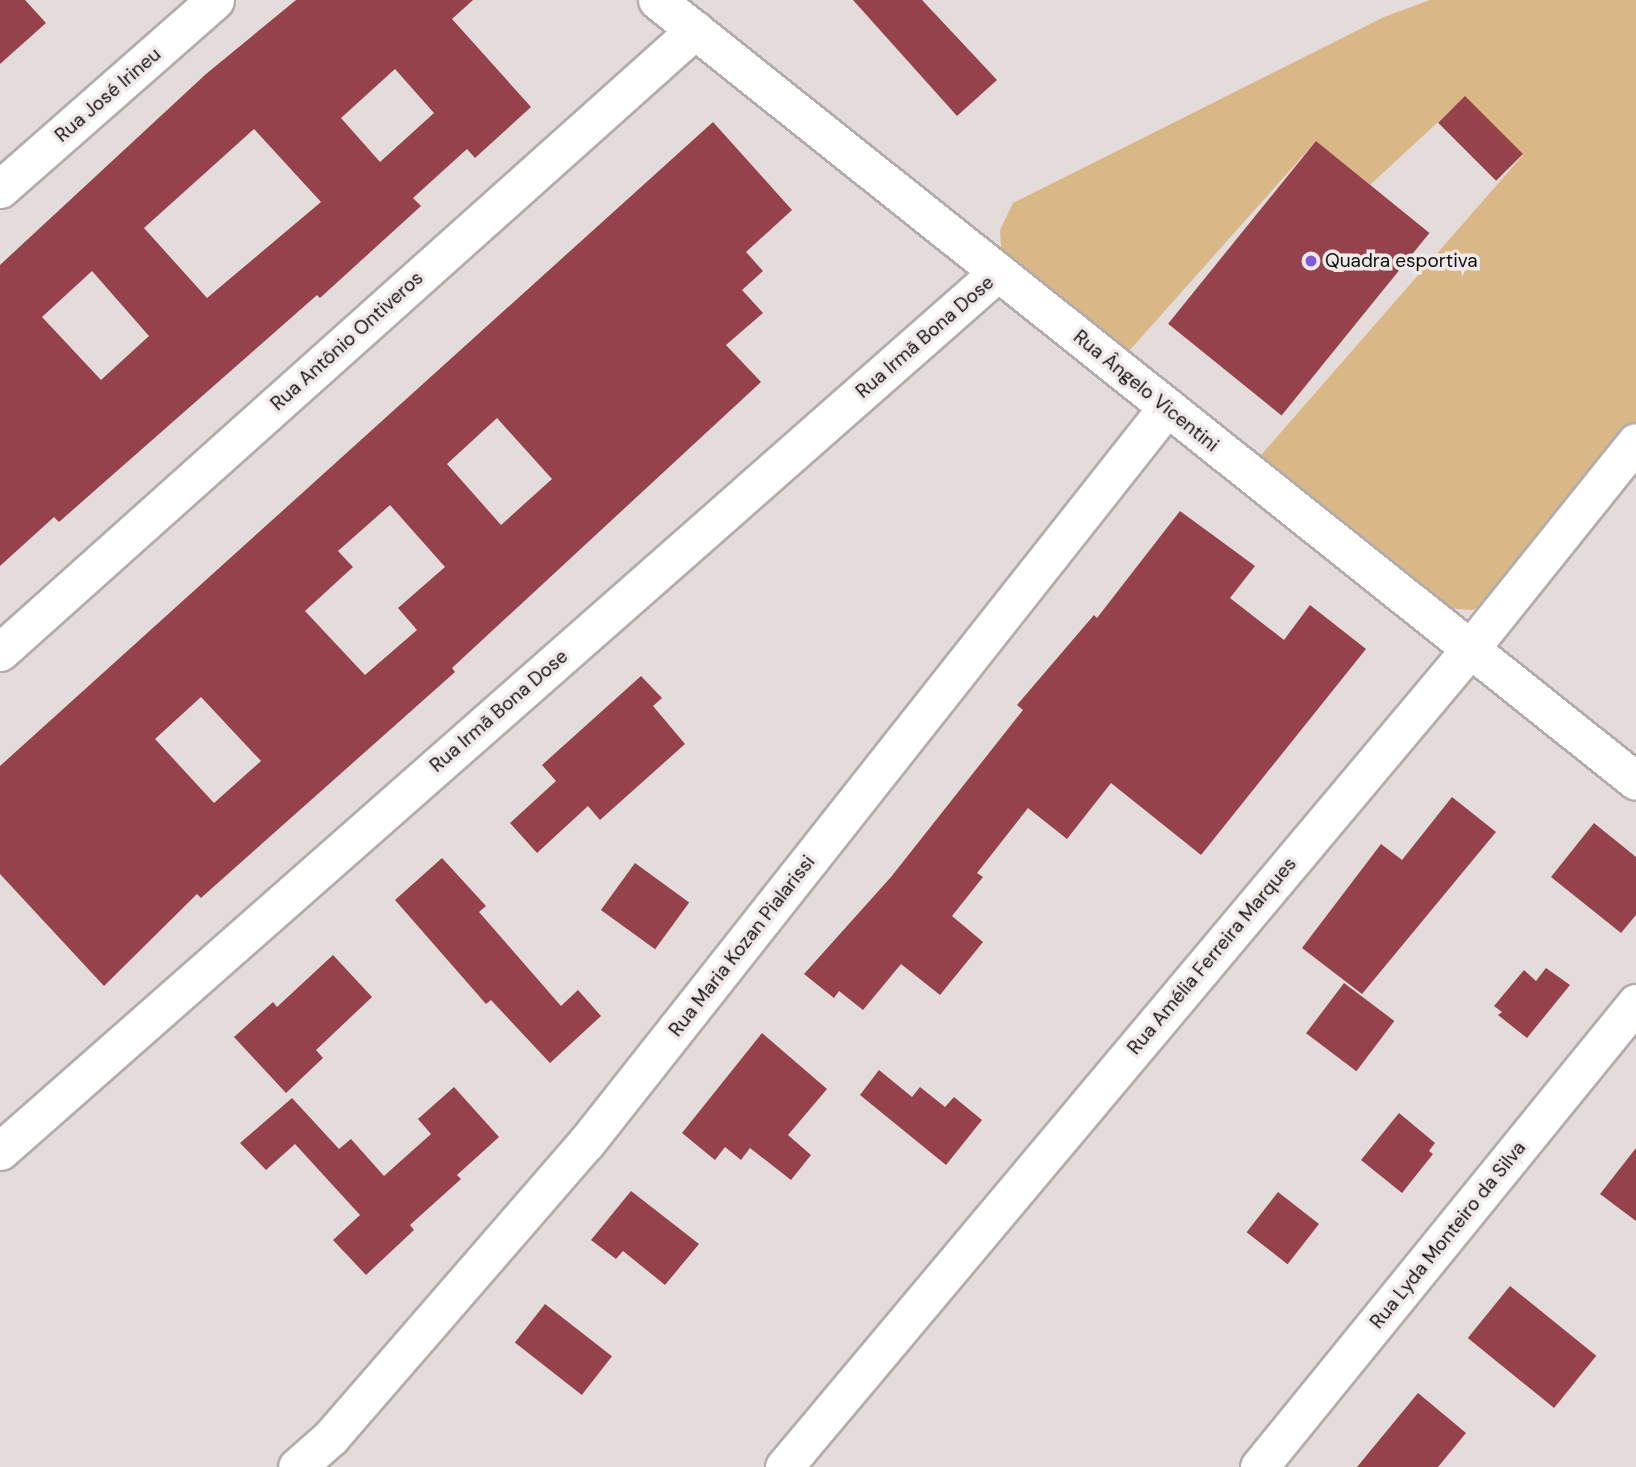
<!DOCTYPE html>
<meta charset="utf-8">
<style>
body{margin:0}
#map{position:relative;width:1636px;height:1467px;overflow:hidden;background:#e4dcda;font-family:"DM Sans",sans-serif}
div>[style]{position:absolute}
.green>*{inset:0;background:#dab786}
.building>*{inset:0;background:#96424c;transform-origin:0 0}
.roads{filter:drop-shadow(2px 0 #b4acaa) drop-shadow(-2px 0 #b4acaa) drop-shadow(0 2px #b4acaa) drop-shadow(0 -2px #b4acaa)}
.minor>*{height:37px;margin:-18.5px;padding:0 18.5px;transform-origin:18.5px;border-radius:18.5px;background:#fff}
.dots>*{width:19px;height:19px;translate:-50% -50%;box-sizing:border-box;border:4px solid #f1e9e7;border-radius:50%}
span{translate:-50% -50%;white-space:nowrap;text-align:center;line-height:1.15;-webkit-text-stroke:7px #f1e9e7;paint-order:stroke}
.street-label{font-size:19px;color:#12100f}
.poi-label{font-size:19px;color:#12100f}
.left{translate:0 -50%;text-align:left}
</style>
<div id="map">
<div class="green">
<i style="clip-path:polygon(1430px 0,1636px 0,1636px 427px,1500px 598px,1472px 610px,1444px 608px,1255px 462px,1523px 155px,1465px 97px,1370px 185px,1316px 141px,1121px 360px,1002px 266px,1000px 230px,1013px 203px,1384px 17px)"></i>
</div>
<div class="building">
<i style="clip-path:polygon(0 0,25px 0,46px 23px,0 64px)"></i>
<i style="clip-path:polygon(evenodd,296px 0,473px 0,452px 19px,531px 107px,475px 158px,467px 149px,413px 198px,421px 206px,320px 298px,317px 295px,59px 522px,54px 517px,0 566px,0 265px,206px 74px,296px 0,395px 69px,434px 113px,380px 162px,341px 118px,395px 69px,296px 0,254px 129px,321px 202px,207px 298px,144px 228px,254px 129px,296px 0,92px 271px,149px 336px,101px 380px,42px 317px,92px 271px)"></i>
<i style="clip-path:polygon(853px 0,922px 0,997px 80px,957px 116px)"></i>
<i style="left:1465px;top:96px;width:82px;height:38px;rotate:45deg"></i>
<i style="clip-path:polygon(evenodd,713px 122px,792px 210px,746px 252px,763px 271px,742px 290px,763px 313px,726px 345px,761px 382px,452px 668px,455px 672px,201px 898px,197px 894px,104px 986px,0 874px,0 766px,713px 122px,497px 418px,552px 479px,501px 525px,447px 464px,497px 418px,713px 122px,390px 505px,445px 567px,398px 608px,417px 630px,365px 675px,305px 611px,353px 567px,338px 551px,390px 505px,713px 122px,201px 697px,261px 761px,214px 803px,155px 739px,201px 697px)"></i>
<i style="left:1316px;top:141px;width:146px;height:235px;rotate:39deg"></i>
<i style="clip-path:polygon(1180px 511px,1255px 566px,1230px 598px,1284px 640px,1310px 605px,1366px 649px,1201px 855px,1111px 783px,1067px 839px,1028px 808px,977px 873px,983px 877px,952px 916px,983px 942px,940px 995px,901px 964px,863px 1010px,839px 991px,834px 998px,804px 974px,891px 877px,1023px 710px,1017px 705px,1094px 615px,1097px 618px)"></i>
<i style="clip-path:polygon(641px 676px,662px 698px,653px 706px,685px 744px,600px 820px,588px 806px,537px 853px,510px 823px,556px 781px,542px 765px)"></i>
<i style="clip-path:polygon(1452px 797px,1496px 832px,1362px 994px,1302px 948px,1381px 844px,1402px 860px)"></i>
<i style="clip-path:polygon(1594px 823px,1636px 857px,1636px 915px,1621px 933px,1551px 877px)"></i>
<i style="clip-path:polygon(442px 858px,486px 906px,479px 912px,561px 1006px,578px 990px,601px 1016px,550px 1063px,491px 1000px,486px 1004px,395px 900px)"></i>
<i style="left:635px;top:863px;width:67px;height:58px;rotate:36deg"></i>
<i style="clip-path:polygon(333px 955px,372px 997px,316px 1050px,323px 1058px,286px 1093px,234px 1037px,273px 1002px,277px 1007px)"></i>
<i style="clip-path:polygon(1546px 968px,1570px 985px,1527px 1038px,1498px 1015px,1502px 1012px,1494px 1006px,1524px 970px,1536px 981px)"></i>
<i style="left:1344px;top:983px;width:63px;height:63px;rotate:37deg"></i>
<i style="clip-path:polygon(762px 1033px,827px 1089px,788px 1135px,811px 1155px,791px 1180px,750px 1148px,741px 1160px,725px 1147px,715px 1160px,682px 1133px)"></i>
<i style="clip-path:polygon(879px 1070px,912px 1097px,920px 1087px,945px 1107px,954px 1097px,982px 1120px,946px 1165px,860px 1095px)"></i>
<i style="clip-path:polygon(454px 1087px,499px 1137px,457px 1175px,461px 1179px,410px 1225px,414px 1230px,366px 1275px,333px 1240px,360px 1215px,295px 1144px,266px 1170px,240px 1143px,292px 1098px,339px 1149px,351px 1139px,384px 1176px,431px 1134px,418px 1119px)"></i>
<i style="clip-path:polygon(1399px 1113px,1435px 1143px,1429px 1151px,1433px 1154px,1402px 1193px,1361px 1160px)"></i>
<i style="clip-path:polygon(1636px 1148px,1636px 1221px,1600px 1194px)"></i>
<i style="clip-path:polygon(631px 1191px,699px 1244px,665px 1285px,623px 1251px,616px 1259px,591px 1240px)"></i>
<i style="left:1278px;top:1192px;width:52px;height:51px;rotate:38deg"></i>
<i style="left:1510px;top:1286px;width:111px;height:67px;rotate:39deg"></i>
<i style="left:545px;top:1304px;width:85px;height:49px;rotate:38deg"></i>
<i style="clip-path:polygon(1418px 1393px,1466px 1433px,1438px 1467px,1357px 1467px)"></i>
</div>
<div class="roads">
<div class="minor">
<i style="left:657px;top:0;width:1252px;rotate:38.58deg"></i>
<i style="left:0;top:189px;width:286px;rotate:-41.3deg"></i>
<i style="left:0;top:652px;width:933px;rotate:-41.83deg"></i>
<i style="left:0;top:1151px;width:1330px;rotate:-41.37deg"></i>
<i style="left:297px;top:1467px;width:45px;rotate:-41.4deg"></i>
<i style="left:331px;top:1437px;width:389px;rotate:-49.1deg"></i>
<i style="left:586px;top:1143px;width:938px;rotate:-51.71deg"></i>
<i style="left:784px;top:1467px;width:1068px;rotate:-50.02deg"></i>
<i style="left:1470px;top:649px;width:265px;rotate:-51.3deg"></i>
<i style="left:1259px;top:1467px;width:598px;rotate:-50.91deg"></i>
</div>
</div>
<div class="dots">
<i style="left:1311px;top:261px;background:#7f5dd8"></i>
</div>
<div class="street-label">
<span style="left:108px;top:95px;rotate:-41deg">Rua José Irineu</span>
<span style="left:925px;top:337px;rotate:-41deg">Rua Irmã Bona Dose</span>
<span style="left:347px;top:341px;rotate:-42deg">Rua Antônio Ontiveros</span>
<span style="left:1146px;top:391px;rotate:39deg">Rua Ângelo Vicentini</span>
<span style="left:499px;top:711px;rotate:-41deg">Rua Irmã Bona Dose</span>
<span style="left:742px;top:946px;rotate:-52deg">Rua Maria Kozan Pialarissi</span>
<span style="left:1212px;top:956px;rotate:-50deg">Rua Amélia Ferreira Marques</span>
<span style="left:1448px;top:1235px;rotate:-51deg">Rua Lyda Monteiro da Silva</span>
</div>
<div class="poi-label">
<span class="left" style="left:1325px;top:261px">Quadra esportiva</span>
</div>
</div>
